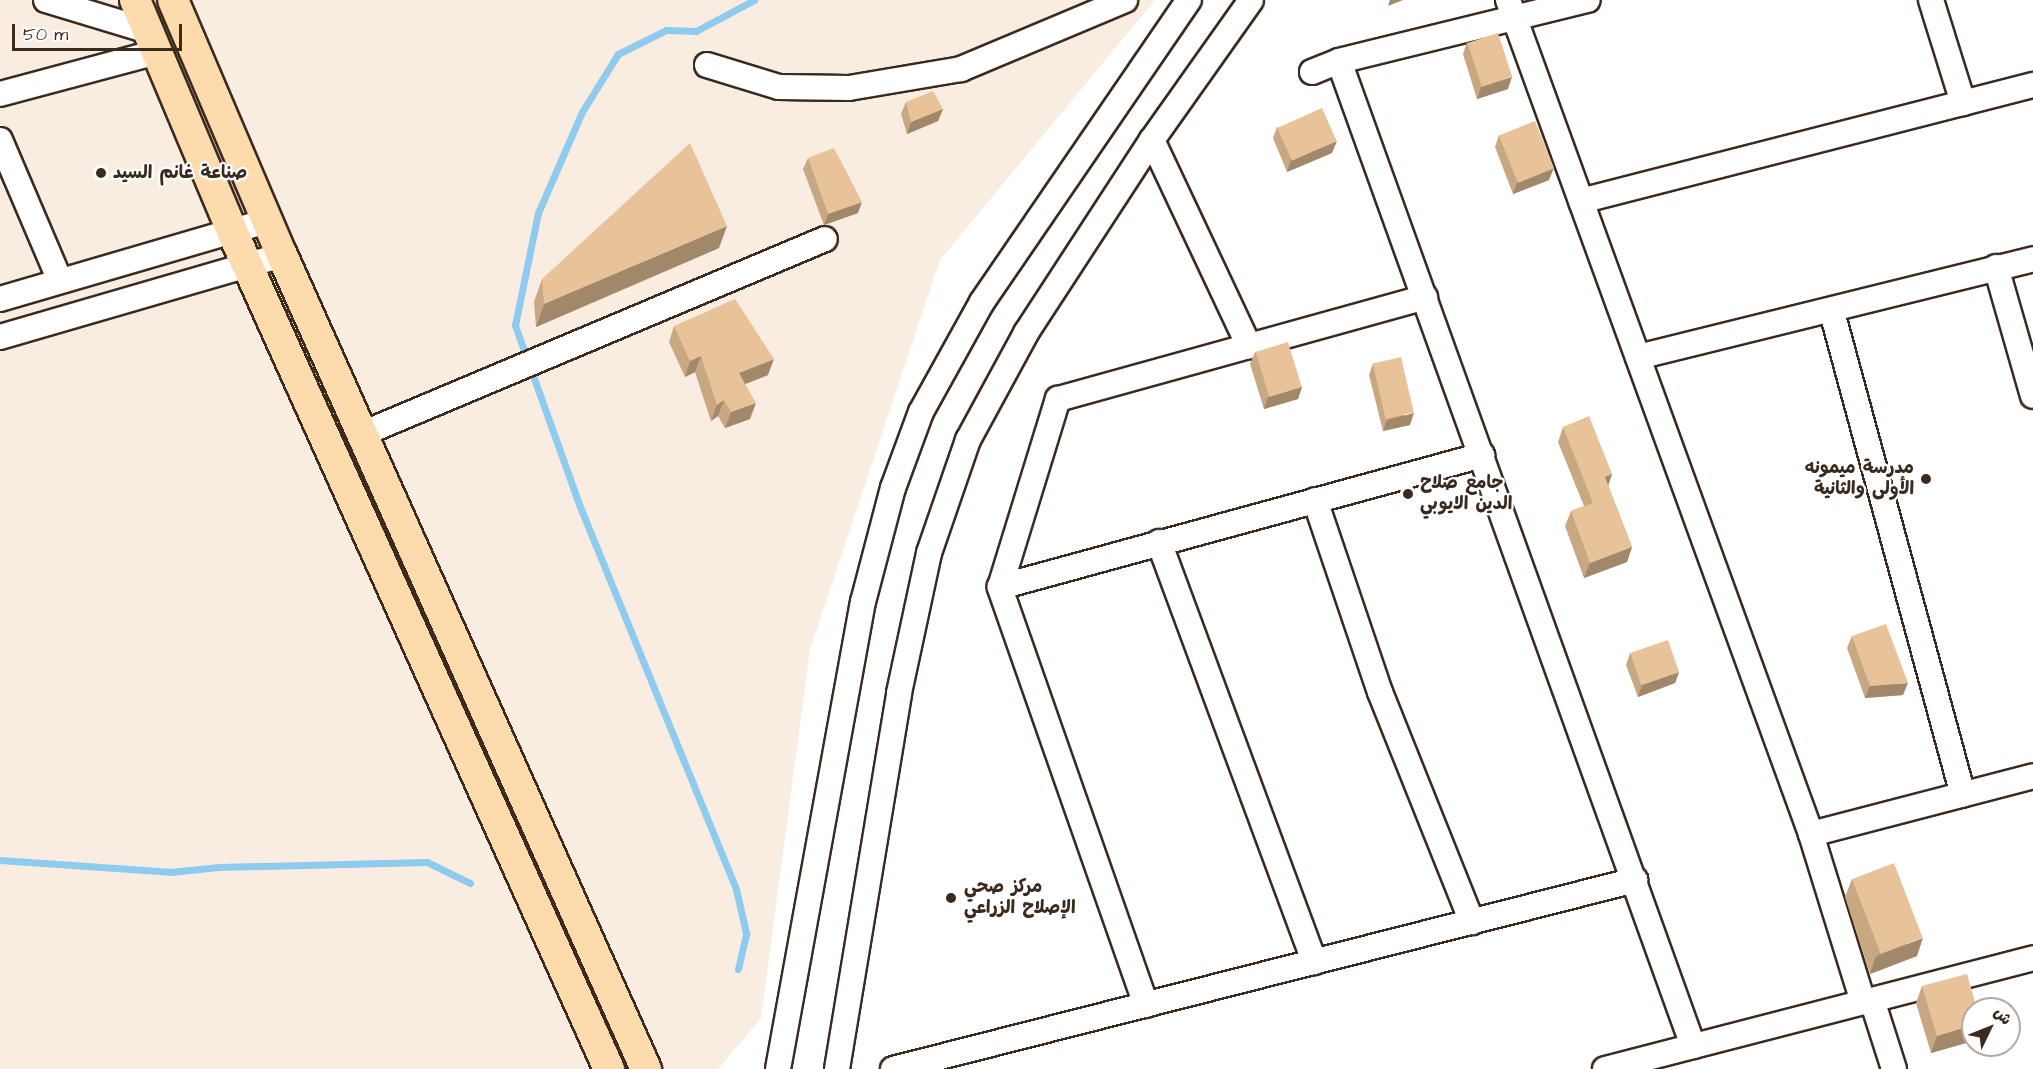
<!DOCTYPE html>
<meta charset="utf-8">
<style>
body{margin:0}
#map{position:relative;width:2033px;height:1069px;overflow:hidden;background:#fff;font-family:"Architects Daughter","Playpen Sans Arabic",sans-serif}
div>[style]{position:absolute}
.built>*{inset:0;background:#f8ede0}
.stream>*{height:7px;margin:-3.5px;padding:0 3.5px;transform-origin:3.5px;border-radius:3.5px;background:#8ecbee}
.roads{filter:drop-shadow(2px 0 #3b2a1e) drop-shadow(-2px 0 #3b2a1e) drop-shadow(0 2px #3b2a1e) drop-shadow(0 -2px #3b2a1e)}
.minor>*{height:24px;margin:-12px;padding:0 12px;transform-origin:12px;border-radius:12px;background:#fff}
.major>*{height:30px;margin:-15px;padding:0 15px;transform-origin:15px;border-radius:15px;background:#fedbac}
.wall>*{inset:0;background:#c8a783}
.shaded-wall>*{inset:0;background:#a2886a}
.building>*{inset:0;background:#e8c298;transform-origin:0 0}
.dots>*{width:16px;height:16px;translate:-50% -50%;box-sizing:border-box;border:3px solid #fff;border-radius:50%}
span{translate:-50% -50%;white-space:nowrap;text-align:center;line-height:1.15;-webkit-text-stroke:4.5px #fff;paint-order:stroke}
.poi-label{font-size:18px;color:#3b2a1e;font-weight:700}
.left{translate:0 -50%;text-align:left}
.right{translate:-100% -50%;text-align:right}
.north{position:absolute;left:1961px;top:997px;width:60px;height:60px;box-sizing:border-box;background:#fff;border:2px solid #b1aaa5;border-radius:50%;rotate:47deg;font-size:16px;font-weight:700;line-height:24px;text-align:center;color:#3b2a1e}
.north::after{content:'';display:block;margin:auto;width:21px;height:27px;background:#3b2a1e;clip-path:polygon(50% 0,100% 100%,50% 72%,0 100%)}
.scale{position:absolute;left:12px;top:24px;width:170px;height:27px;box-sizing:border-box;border:3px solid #3b2a1e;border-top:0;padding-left:8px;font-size:18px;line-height:21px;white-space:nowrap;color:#3b2a1e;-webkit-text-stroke:4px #fff;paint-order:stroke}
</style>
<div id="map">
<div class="built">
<i style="clip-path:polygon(0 0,1155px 0,940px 260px,810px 650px,761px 1018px,718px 1069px,0 1069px)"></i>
</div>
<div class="stream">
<i style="left:0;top:860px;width:170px;rotate:4deg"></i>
<i style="left:170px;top:872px;width:49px;rotate:-5.8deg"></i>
<i style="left:219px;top:867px;width:208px;rotate:-1.4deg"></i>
<i style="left:427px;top:862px;width:48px;rotate:26deg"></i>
<i style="left:738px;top:969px;width:37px;rotate:-77deg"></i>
<i style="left:746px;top:933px;width:45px;rotate:-102.8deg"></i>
<i style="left:736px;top:889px;width:416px;rotate:-112.2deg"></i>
<i style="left:579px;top:504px;width:190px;rotate:-109.7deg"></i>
<i style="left:515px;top:325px;width:114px;rotate:-78.4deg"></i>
<i style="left:538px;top:213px;width:110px;rotate:-66.5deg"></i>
<i style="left:582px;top:112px;width:68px;rotate:-58.2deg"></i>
<i style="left:618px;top:54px;width:54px;rotate:-26.6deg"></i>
<i style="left:666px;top:30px;width:30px;rotate:2deg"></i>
<i style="left:696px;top:31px;width:66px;rotate:-28.1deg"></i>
</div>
<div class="roads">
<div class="minor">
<i style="left:46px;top:0;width:107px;rotate:16.9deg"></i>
<i style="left:1508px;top:0;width:887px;rotate:70.03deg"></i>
<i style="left:1811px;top:834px;width:176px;rotate:72.8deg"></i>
<i style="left:1931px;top:0;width:108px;rotate:72.7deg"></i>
<i style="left:1339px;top:61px;width:1047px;rotate:70.23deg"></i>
<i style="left:707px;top:65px;width:75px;rotate:17deg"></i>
<i style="left:779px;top:87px;width:70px;rotate:0.8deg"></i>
<i style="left:849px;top:88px;width:114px;rotate:-9.6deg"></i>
<i style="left:961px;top:69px;width:178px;rotate:-22.8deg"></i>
<i style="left:1312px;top:72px;width:29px;rotate:-22deg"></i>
<i style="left:1339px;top:61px;width:256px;rotate:-13.8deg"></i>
<i style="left:0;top:94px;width:163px;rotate:-15deg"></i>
<i style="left:0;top:140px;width:153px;rotate:66.9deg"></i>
<i style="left:1152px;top:140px;width:228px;rotate:64.8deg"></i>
<i style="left:1581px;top:201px;width:467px;rotate:-14.4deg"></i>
<i style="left:1996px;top:267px;width:134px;rotate:74deg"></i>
<i style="left:0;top:299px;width:278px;rotate:-16.3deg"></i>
<i style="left:1832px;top:312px;width:500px;rotate:74.83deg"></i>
<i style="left:0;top:337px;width:294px;rotate:-16.2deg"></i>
<i style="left:1638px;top:357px;width:407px;rotate:-13.9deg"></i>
<i style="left:362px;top:434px;width:502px;rotate:-22.84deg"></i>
<i style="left:1315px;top:500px;width:203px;rotate:71.3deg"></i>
<i style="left:1380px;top:692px;width:248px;rotate:68.2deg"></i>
<i style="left:1159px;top:542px;width:448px;rotate:69.7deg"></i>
<i style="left:1000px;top:587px;width:500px;rotate:-15.3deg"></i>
<i style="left:1811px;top:834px;width:229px;rotate:-14.6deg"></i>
<i style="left:1872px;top:1000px;width:72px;rotate:72.3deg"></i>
<i style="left:1146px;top:1005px;width:443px;rotate:-109.3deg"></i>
<i style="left:1000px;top:587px;width:197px;rotate:-72.9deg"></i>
<i style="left:1058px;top:399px;width:381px;rotate:-15.5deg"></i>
<i style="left:778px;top:1069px;width:475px;rotate:-79.7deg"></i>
<i style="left:863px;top:602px;width:118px;rotate:-75.3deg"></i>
<i style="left:893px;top:488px;width:81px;rotate:-69.8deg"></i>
<i style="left:921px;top:412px;width:126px;rotate:-61deg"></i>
<i style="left:982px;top:302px;width:366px;rotate:-55.6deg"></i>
<i style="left:837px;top:1069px;width:381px;rotate:-80.6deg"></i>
<i style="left:899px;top:693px;width:143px;rotate:-77.9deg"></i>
<i style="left:929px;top:553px;width:120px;rotate:-71deg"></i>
<i style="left:968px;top:440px;width:122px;rotate:-61.5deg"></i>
<i style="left:1026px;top:333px;width:230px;rotate:-56.9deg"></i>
<i style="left:1152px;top:140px;width:171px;rotate:-54.7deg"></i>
<i style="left:893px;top:1069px;width:766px;rotate:-14.29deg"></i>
<i style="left:1605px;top:1069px;width:442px;rotate:-14.5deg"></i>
</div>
<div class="major">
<i style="left:135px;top:0;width:251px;rotate:67.2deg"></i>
<i style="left:232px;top:231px;width:919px;rotate:65.78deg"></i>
<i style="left:173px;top:0;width:277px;rotate:66.9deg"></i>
<i style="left:282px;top:255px;width:892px;rotate:65.91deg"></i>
</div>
</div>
<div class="wall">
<i style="clip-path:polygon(1467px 42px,1508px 89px,1477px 99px,1463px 54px)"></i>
<i style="clip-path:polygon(906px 102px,943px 109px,938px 121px,907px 134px,901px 114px)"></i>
<i style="clip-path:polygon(1277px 127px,1332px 153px,1287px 172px,1273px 138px)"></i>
<i style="clip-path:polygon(1499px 135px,1549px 180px,1513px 194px,1495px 147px)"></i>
<i style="clip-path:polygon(808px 158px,858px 213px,824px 225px,803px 169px)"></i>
<i style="clip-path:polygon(719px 248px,536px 327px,534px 302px,542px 279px)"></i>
<i style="clip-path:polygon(674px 326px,768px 375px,745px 384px,750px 419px,725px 428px,718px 416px,711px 421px,695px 372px,685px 377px,669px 342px)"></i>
<i style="clip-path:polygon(1255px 352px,1302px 387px,1298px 399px,1264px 409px,1250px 364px)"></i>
<i style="clip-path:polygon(1373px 363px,1410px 425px,1383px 431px,1369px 375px)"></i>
<i style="clip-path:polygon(1563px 427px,1612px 474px,1608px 485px,1632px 547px,1627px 562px,1584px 578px,1565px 526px,1571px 511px,1584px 506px,1558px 442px)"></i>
<i style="clip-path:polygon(1852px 636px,1903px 695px,1865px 698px,1847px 648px)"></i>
<i style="clip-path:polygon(1630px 653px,1679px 672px,1675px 683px,1638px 697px,1626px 665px)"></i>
<i style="clip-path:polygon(1852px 879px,1917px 956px,1870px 974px,1845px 897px)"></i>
<i style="clip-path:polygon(1922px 986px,1973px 1009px,1973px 1041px,1931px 1053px,1916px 1003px)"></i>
</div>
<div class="shaded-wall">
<i style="clip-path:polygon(1390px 0,1403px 0,1388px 6px)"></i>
<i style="clip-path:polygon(1512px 77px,1508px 89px,1477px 99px,1481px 87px)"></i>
<i style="clip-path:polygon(943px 109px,938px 121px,907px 134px,911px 122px)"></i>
<i style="clip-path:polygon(1337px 141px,1332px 153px,1287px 172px,1291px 160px)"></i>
<i style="clip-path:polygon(1554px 168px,1549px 180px,1513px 194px,1517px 182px)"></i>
<i style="clip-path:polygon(862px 202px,858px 213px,824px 225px,828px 214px)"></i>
<i style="clip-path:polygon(727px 226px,719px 248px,536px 327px,544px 304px)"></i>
<i style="clip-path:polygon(701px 356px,695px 372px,685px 377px,690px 361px)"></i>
<i style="clip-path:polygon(774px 359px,768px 375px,733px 389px,739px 373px)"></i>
<i style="clip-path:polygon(1302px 387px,1298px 399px,1264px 409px,1268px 397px)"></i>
<i style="clip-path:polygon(724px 400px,718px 416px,711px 421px,717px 405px)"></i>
<i style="clip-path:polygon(756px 403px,750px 419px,725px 428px,731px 412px)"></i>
<i style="clip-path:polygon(1414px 413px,1410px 425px,1383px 431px,1387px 420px)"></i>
<i style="clip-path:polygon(1612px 474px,1607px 489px,1605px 477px)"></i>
<i style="clip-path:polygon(1632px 547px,1627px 562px,1584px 578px,1590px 563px)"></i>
<i style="clip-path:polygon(1679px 672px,1675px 683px,1638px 697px,1642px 685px)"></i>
<i style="clip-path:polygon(1908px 683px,1903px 695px,1865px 698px,1870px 686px)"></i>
<i style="clip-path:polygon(1923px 938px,1917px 956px,1870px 974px,1876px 956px)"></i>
<i style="clip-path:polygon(1973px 1025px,1973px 1041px,1931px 1053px,1937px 1036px)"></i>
</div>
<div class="building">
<i style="left:1498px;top:33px;width:46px;height:32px;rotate:72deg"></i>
<i style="clip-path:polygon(933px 91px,943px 109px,911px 122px,906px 102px)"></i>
<i style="left:1322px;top:108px;width:36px;height:49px;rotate:66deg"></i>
<i style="left:1535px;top:121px;width:51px;height:39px;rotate:68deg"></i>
<i style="clip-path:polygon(690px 143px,727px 226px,544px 304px,542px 279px)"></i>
<i style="clip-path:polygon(834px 148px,862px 202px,828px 214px,808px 158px)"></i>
<i style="clip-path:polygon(735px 299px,774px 359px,739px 373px,756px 403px,731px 412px,724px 400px,717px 405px,701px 356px,690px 361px,674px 326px)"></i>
<i style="left:1288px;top:342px;width:47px;height:34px;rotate:73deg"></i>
<i style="left:1401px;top:357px;width:57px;height:29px;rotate:77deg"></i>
<i style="clip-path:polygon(1589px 416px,1612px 474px,1605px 477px,1632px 547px,1590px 563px,1571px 511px,1593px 503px,1563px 427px)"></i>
<i style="clip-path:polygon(1886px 624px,1908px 683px,1870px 686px,1852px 636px)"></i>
<i style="left:1668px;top:640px;width:34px;height:40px;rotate:71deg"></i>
<i style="left:1894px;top:863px;width:80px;height:45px;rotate:69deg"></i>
<i style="clip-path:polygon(1967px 974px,1977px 1009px,1973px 1009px,1973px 1025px,1937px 1036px,1922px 986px)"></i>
</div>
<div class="dots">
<i style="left:101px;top:173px;background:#3b2a1e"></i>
<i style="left:1926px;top:479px;background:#3b2a1e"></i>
<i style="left:1408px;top:494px;background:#3b2a1e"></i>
<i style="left:951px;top:898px;background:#3b2a1e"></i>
</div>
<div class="poi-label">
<span class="left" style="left:113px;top:173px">صناعة غانم السيد</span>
<span class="right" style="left:1914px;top:479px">مدرسة ميمونه<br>الأولى والثانية</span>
<span class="left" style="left:1420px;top:494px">جامع صلاح<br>الدين الايوبي</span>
<span class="left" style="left:964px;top:898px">مركز صحي<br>الإصلاح الزراعي</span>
</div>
<div class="north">ش</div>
<div class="scale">50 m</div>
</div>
